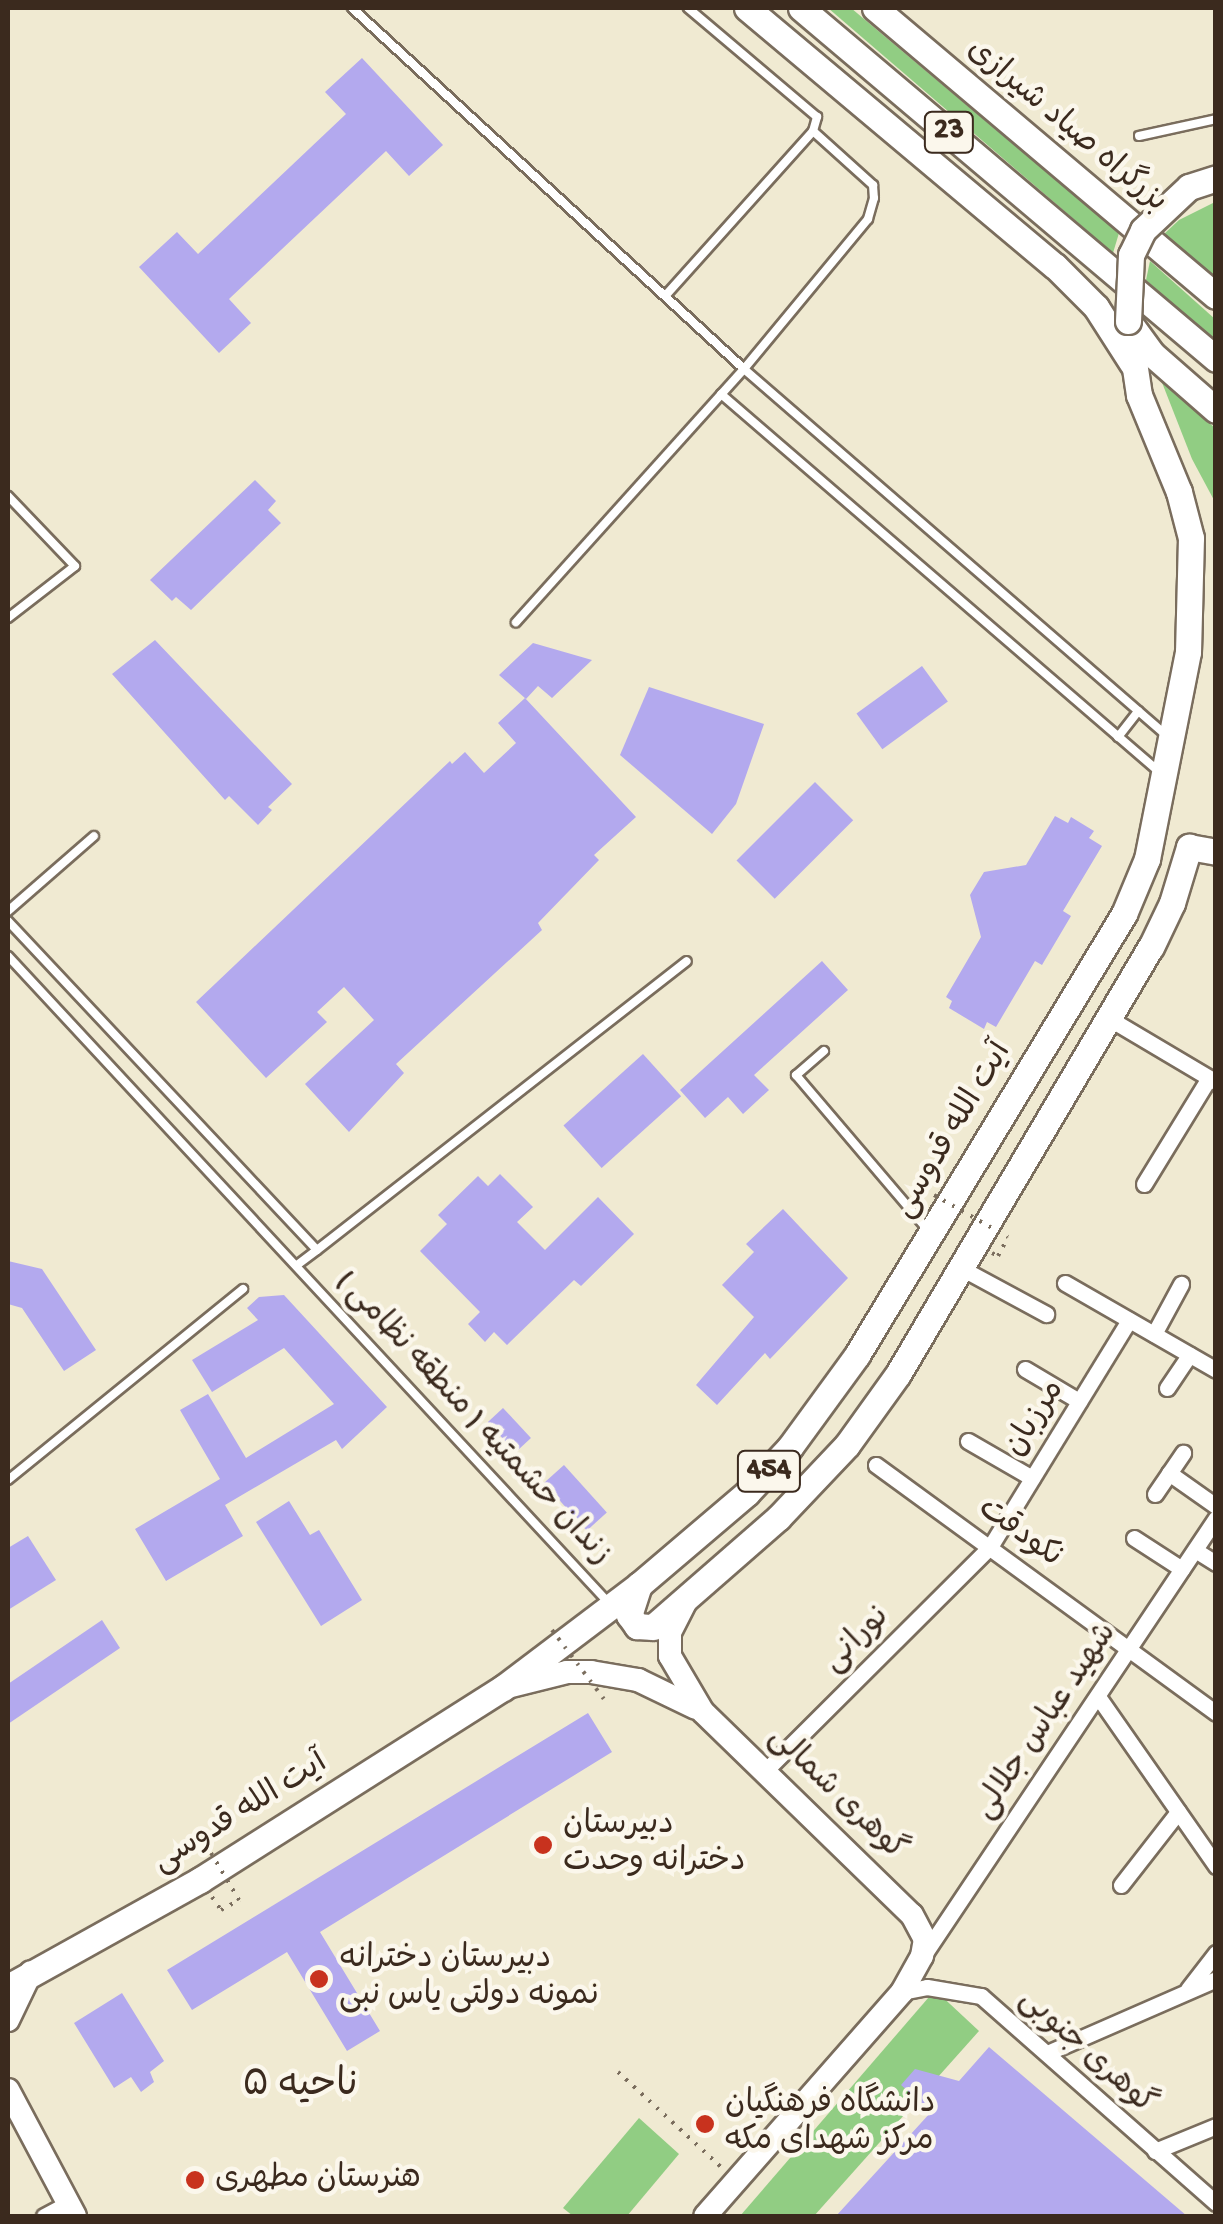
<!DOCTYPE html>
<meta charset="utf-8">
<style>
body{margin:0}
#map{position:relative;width:1223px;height:2224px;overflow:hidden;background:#f0ead2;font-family:"Gochi Hand","Playpen Sans Arabic",sans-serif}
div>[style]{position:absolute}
.green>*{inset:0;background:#91cd83}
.building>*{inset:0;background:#b3a9ee;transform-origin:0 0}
.path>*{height:4px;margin-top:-2px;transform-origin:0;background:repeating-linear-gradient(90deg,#7a6d5d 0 2.5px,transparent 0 10.5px)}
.roads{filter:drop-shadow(2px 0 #7a6d5d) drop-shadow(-2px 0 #7a6d5d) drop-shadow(0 2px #7a6d5d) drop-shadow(0 -2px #7a6d5d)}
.service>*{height:8px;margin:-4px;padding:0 4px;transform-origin:4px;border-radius:4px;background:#fff}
.minor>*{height:15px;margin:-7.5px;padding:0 7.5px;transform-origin:7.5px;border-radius:7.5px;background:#fff}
.secondary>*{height:22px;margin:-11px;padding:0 11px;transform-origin:11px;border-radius:11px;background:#fff}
.primary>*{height:25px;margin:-12.5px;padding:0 12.5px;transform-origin:12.5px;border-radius:12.5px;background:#fff}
.trunk>*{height:25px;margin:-12.5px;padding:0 12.5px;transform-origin:12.5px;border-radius:12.5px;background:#fff}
.path-bridge>*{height:4px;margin-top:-2px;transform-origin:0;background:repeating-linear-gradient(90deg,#7a6d5d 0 2.5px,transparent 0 10.5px)}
.bridges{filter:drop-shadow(2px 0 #7a6d5d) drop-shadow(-2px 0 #7a6d5d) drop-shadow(0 2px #7a6d5d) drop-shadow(0 -2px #7a6d5d)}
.primary-bridge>*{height:25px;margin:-12.5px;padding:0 12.5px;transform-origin:12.5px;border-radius:12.5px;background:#fff}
.dots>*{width:28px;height:28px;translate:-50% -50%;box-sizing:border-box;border:5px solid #fbf7ec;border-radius:50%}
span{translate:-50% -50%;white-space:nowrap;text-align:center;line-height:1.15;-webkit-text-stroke:9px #fbf7ec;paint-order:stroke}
.shield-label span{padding:2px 8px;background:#fbf7ec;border:2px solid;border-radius:8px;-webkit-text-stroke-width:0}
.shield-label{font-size:30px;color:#3b2a1e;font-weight:700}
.street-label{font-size:32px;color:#3b2a1e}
.poi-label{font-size:32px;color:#3b2a1e}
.left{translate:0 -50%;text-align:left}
.quarter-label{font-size:38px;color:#3b2a1e}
.frame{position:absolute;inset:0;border:10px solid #3b2a1e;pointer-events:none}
</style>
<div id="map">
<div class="green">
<i style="clip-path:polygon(828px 8px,851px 8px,1119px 233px,1113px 253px)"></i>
<i style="clip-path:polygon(1215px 202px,1216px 202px,1215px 278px,1164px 234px,1179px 220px)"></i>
<i style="clip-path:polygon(1150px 261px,1215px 319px,1215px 342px,1146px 280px)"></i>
<i style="clip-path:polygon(1161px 380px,1215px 428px,1215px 502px,1192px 459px)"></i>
<i style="clip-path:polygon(935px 1990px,979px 2031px,814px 2216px,740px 2216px)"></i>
<i style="clip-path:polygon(639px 2118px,679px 2154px,627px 2216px,573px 2216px,563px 2208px)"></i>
</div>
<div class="building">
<i style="clip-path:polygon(362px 58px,443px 145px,409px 176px,386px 151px,229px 299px,251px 323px,219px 353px,139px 267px,177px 232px,198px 254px,346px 114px,325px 92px)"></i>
<i style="clip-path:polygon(255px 480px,276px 501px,268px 510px,281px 523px,191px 610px,176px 597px,172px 601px,150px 580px)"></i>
<i style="clip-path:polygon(155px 640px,292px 784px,268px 807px,272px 810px,258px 825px,229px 796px,225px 800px,112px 674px)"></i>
<i style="clip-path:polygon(533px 643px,592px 660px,552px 698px,538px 686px,526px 699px,499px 675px)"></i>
<i style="left:922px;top:666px;width:44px;height:81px;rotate:54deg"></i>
<i style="clip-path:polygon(649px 687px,764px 724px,736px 804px,712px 834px,620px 755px)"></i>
<i style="clip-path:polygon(525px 698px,636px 817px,594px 855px,599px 860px,538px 923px,542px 930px,396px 1064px,404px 1073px,349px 1132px,305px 1084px,374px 1020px,344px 987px,317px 1012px,327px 1022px,266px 1078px,196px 1002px,450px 761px,452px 764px,465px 752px,484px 773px,516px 743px,498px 723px)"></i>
<i style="left:815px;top:782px;width:54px;height:111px;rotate:45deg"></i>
<i style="clip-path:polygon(1055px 816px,1068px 823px,1071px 817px,1094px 831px,1089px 838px,1102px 846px,1063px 911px,1071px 916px,1042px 965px,1035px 961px,996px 1027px,987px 1022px,984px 1029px,949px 1008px,952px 1001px,946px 997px,981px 937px,970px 895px,984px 872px,1026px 865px)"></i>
<i style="clip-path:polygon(822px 961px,848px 990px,754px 1075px,769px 1090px,743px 1114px,728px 1097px,705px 1118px,680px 1090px)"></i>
<i style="left:643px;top:1054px;width:57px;height:107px;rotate:48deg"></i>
<i style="clip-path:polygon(500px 1174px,533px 1207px,517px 1222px,545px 1250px,598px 1197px,634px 1234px,581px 1286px,574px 1280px,507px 1345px,494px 1332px,485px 1342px,468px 1324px,480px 1312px,420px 1251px,447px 1224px,438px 1215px,478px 1176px,488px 1186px)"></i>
<i style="clip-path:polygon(783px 1209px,848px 1278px,770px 1359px,765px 1353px,717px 1405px,696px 1385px,754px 1317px,722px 1285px,754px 1252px,746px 1244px)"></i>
<i style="clip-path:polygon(8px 1261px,42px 1269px,96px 1350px,64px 1371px,22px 1308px,8px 1304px)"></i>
<i style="clip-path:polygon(284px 1295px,387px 1407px,342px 1449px,336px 1440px,225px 1505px,243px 1536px,166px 1581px,135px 1529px,220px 1479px,180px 1410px,208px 1394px,246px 1458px,334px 1404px,284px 1348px,212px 1392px,192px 1360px,258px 1320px,247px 1308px,259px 1297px)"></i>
<i style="left:503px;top:1408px;width:41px;height:21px;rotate:47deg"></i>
<i style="left:564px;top:1465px;width:64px;height:27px;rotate:48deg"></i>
<i style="clip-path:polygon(289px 1501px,310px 1535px,319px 1530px,362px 1600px,321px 1626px,256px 1522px)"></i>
<i style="clip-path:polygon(28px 1536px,56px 1580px,8px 1610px,8px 1548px)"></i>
<i style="clip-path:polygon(102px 1620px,120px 1648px,8px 1724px,8px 1684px)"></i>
<i style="clip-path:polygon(588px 1713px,612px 1752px,320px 1932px,380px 2031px,347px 2051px,287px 1952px,192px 2010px,167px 1970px)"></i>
<i style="clip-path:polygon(122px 1993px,164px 2061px,150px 2072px,154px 2082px,141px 2092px,131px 2077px,114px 2088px,74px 2023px)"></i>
<i style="clip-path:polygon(989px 2047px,1187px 2216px,836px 2216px,931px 2112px,901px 2085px,915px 2069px,959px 2081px)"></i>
</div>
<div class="path">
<i style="left:992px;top:1253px;width:7px;rotate:27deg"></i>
<i style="left:998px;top:1256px;width:21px;rotate:-62deg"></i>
<i style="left:212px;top:1897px;width:16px;rotate:55deg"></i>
<i style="left:221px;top:1910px;width:21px;rotate:-29deg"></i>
<i style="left:618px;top:2072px;width:142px;rotate:42.7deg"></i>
</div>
<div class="roads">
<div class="service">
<i style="left:352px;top:8px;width:533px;rotate:42.64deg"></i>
<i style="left:744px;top:369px;width:341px;rotate:132deg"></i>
<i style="left:813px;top:131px;width:81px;rotate:42deg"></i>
<i style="left:873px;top:185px;width:13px;rotate:86deg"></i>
<i style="left:874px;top:198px;width:22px;rotate:106deg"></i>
<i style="left:868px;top:219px;width:195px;rotate:129.6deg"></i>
<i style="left:744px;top:369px;width:559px;rotate:40.94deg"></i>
<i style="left:1139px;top:136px;width:79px;rotate:-12.4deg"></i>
<i style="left:666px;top:295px;width:220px;rotate:-48.1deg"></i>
<i style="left:813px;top:131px;width:15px;rotate:-74deg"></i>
<i style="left:817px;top:117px;width:169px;rotate:-139.8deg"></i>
<i style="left:721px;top:394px;width:576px;rotate:40.77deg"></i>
<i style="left:8px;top:496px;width:97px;rotate:46.3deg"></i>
<i style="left:75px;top:566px;width:85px;rotate:142.2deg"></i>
<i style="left:1118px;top:737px;width:33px;rotate:-52deg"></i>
<i style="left:8px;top:911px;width:114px;rotate:-41.1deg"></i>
<i style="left:8px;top:921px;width:451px;rotate:46.8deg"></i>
<i style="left:317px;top:1250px;width:26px;rotate:143deg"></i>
<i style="left:8px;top:956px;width:880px;rotate:47.12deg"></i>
<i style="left:824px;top:1051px;width:37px;rotate:139deg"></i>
<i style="left:796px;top:1075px;width:202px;rotate:49.6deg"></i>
<i style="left:317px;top:1250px;width:469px;rotate:-38deg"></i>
<i style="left:8px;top:1480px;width:303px;rotate:-39.1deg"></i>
</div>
<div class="minor">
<i style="left:1110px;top:1019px;width:123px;rotate:30.7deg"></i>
<i style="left:1144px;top:1184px;width:124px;rotate:-58.5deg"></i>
<i style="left:961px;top:1268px;width:97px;rotate:28.4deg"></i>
<i style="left:1065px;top:1283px;width:174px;rotate:29.9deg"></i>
<i style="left:1154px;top:1334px;width:57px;rotate:-61.6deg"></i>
<i style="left:1025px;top:1369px;width:63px;rotate:30.7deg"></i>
<i style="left:1167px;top:1388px;width:40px;rotate:-56deg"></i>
<i style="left:968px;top:1441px;width:74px;rotate:30deg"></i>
<i style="left:876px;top:1465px;width:421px;rotate:36.1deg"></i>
<i style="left:1169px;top:1473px;width:57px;rotate:35.1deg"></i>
<i style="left:1155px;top:1494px;width:50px;rotate:-55.7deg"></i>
<i style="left:1134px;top:1538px;width:57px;rotate:32.9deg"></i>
<i style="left:1195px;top:1550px;width:25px;rotate:32deg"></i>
<i style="left:1099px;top:1698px;width:205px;rotate:55.1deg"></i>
<i style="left:765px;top:1771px;width:317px;rotate:-44.9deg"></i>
<i style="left:990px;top:1547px;width:266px;rotate:-58.5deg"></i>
<i style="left:1121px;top:1885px;width:93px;rotate:-52deg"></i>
<i style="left:925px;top:1953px;width:523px;rotate:-56.22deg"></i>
<i style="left:1188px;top:1989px;width:46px;rotate:-52.1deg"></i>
<i style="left:902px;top:1992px;width:25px;rotate:-11deg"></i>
<i style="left:927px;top:1987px;width:55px;rotate:9.5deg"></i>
<i style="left:981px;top:1996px;width:313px;rotate:41.4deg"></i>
<i style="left:1047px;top:2053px;width:184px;rotate:-23.6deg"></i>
<i style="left:1155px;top:2151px;width:66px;rotate:-22.3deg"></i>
<i style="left:44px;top:2216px;width:27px;rotate:-28deg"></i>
</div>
<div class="secondary">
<i style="left:686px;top:1601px;width:36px;rotate:117deg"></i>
<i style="left:670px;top:1633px;width:23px;rotate:90deg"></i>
<i style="left:670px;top:1656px;width:65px;rotate:59.5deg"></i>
<i style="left:703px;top:1712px;width:291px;rotate:44.2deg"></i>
<i style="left:912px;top:1915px;width:27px;rotate:62deg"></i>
<i style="left:925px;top:1939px;width:17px;rotate:100deg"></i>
<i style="left:922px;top:1956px;width:41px;rotate:119.1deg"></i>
<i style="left:902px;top:1992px;width:298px;rotate:131.3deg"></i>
<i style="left:507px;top:1687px;width:62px;rotate:-14deg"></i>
<i style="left:567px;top:1672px;width:24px"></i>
<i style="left:591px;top:1672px;width:48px;rotate:9.7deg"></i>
<i style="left:638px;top:1680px;width:64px;rotate:25.8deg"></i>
<i style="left:8px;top:2020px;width:53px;rotate:-64.4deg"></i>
<i style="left:8px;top:2090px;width:143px;rotate:62deg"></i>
</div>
<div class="primary">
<i style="left:1131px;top:325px;width:36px;rotate:54deg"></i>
<i style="left:1152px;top:354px;width:85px;rotate:41.2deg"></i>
<i style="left:639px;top:1585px;width:32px;rotate:108deg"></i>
<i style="left:629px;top:1615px;width:14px;rotate:54deg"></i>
<i style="left:637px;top:1626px;width:16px;rotate:4deg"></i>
<i style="left:653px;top:1627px;width:166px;rotate:-41.1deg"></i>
<i style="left:778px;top:1518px;width:100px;rotate:-46.6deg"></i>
<i style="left:847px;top:1445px;width:87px;rotate:-54.3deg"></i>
<i style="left:898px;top:1374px;width:496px;rotate:-59.4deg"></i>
<i style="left:1151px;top:947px;width:49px;rotate:-64.5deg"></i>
<i style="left:1172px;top:903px;width:59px;rotate:-73.1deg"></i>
<i style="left:1189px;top:847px;width:27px;rotate:10deg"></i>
<i style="left:8px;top:1987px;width:220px;rotate:-29.1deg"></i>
<i style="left:200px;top:1880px;width:359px;rotate:-32.4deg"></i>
<i style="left:503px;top:1688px;width:171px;rotate:-37.1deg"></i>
<i style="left:639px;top:1585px;width:142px;rotate:-40.4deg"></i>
<i style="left:747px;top:1493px;width:63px;rotate:-46.9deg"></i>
<i style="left:790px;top:1447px;width:114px;rotate:-53.9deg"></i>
<i style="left:857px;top:1355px;width:516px;rotate:-58.81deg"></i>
<i style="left:1124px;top:914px;width:60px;rotate:-67.3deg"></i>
<i style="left:1147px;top:859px;width:211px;rotate:-78.8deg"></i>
<i style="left:1188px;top:652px;width:114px;rotate:-88.5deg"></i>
<i style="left:1191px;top:538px;width:48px;rotate:-104.6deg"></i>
<i style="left:1179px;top:492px;width:105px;rotate:-112.4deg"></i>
<i style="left:1139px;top:395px;width:75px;rotate:-98.5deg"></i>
</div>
<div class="trunk">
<i style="left:747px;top:8px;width:402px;rotate:40deg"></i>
<i style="left:1055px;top:266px;width:58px;rotate:45deg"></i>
<i style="left:1096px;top:307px;width:67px;rotate:57.3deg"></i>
<i style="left:801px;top:8px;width:544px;rotate:40.22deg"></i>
<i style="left:875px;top:8px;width:446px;rotate:40.2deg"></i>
</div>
</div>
<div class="path-bridge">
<i style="left:934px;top:1195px;width:85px;rotate:29.6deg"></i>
<i style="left:552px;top:1630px;width:86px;rotate:53deg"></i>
<i style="left:211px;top:1853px;width:55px;rotate:59.2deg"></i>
</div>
<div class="bridges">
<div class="primary-bridge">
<i style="left:1128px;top:321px;width:66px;rotate:-87.4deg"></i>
<i style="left:1131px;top:255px;width:28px;rotate:-64deg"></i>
<i style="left:1143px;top:230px;width:63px;rotate:-43.1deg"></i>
<i style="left:1189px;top:187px;width:28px;rotate:-18deg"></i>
</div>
</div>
<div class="dots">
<i style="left:543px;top:1845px;background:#c8321e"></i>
<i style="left:319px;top:1979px;background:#c8321e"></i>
<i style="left:705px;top:2124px;background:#c8321e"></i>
<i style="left:195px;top:2180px;background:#c8321e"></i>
</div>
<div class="shield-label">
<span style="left:949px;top:132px">23</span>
<span style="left:769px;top:1471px">454</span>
</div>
<div class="street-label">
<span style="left:1066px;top:127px;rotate:40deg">بزرگراه صیاد شیرازی</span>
<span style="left:954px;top:1131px;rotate:-59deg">آیت الله قدوسی</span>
<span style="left:472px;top:1419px;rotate:47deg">زندان حشمتیه ( منطقه نظامی )</span>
<span style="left:1036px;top:1419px;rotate:-58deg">مرزبان</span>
<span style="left:1019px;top:1534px;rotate:36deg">نکودقت</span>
<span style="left:858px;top:1640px;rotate:-45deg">نورانی</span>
<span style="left:1047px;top:1722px;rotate:-56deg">شهید عباس جلالی</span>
<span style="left:836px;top:1795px;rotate:44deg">گوهری شمالی</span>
<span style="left:241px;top:1814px;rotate:-32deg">آیت الله قدوسی</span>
<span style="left:1086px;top:2053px;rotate:42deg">گوهری جنوبی</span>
</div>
<div class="poi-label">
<span class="left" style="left:563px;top:1845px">دبیرستان<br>دخترانه وحدت</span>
<span class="left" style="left:339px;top:1979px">دبیرستان دخترانه<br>نمونه دولتی یاس نبی</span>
<span class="left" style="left:725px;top:2124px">دانشگاه فرهنگیان<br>مرکز شهدای مکه</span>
<span class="left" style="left:215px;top:2180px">هنرستان مطهری</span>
</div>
<div class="quarter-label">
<span style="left:300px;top:2088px">ناحیه ۵</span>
</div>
<div class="frame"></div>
</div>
